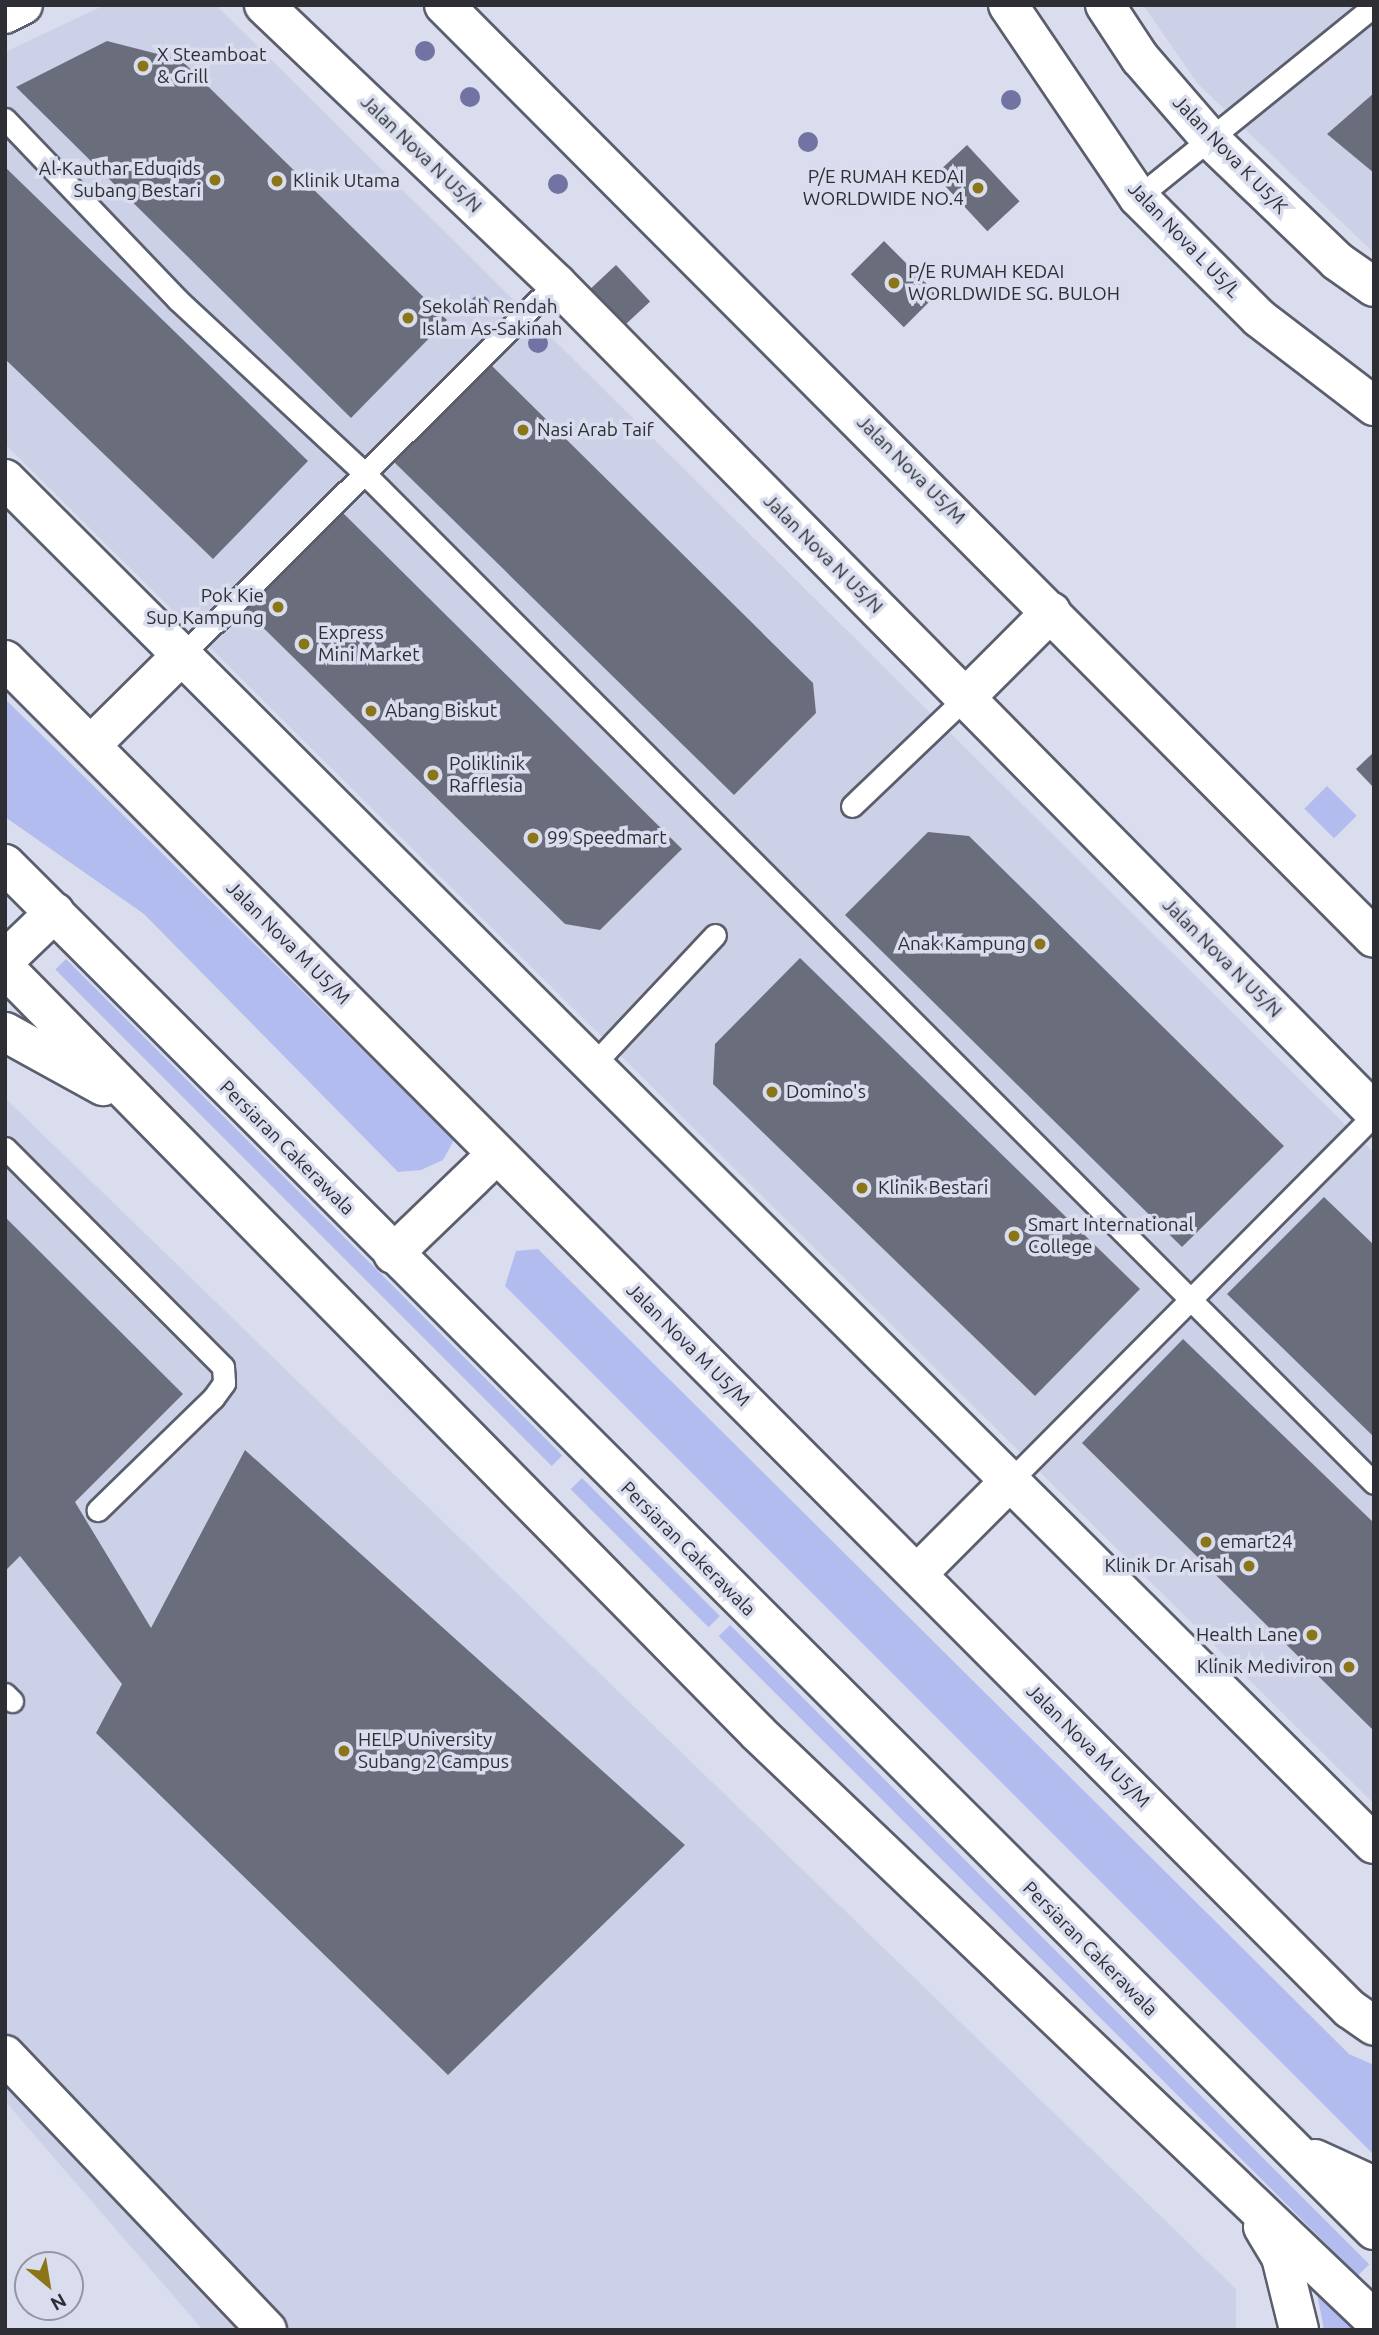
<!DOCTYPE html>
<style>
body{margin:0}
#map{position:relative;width:1379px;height:2335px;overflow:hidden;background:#d9dded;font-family:Ubuntu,sans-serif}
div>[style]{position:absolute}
.built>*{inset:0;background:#ccd1e7}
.green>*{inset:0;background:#b2bcee;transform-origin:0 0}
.building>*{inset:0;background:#6a6e7c;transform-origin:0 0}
.roads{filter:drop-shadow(2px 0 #5b5e6c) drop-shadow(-2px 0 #5b5e6c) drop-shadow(0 2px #5b5e6c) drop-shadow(0 -2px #5b5e6c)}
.lane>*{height:21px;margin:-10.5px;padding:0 10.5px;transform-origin:10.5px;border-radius:10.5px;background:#fff}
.street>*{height:38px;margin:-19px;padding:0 19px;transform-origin:19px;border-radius:19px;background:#fff}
.secondary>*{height:38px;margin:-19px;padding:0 19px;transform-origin:19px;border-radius:19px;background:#fff}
.trees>*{width:20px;height:20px;margin:-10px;border-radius:50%;background:#7273a3}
.dots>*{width:19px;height:19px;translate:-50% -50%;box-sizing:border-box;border:4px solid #d9dded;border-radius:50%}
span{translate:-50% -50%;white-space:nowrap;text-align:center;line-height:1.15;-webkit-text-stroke:7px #d9dded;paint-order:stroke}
.poi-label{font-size:19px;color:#2d2f35}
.left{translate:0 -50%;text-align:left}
.right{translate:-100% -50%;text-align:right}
.street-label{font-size:19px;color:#2d2f35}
.frame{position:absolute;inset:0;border:7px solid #2d2f35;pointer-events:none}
.north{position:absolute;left:14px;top:2251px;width:70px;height:70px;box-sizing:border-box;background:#d9dded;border:2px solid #9497a3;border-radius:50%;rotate:150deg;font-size:19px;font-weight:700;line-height:28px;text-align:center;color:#2d2f35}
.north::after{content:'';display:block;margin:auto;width:24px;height:32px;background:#8a7518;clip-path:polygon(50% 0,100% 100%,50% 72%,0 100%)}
</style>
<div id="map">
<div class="built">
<i style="clip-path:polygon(105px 5px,216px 5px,1374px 1153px,1374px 1804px,5px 444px,5px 52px)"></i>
<i style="clip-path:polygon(1143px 5px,1374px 5px,1374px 253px,1198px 84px)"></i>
<i style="clip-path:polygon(5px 1098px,1236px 2289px,1236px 2330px,203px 2330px,5px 2101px)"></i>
</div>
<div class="green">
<i style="clip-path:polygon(5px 699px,454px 1140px,443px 1160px,421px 1170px,398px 1172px,144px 914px,5px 817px)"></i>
<i style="left:1327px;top:786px;width:42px;height:32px;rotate:45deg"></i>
<i style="left:66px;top:959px;width:702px;height:15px;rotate:45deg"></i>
<i style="clip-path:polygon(538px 1249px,1349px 2054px,1374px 2065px,1374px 2155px,505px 1286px,516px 1251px)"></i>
<i style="left:582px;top:1478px;width:195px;height:16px;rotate:45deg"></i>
<i style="left:730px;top:1625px;width:904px;height:16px;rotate:45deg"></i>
<i style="clip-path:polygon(1317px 2293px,1355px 2330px,1324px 2330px)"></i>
</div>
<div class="building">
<i style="clip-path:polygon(107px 41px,181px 60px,447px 320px,351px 418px,16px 87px)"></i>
<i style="clip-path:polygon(1374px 93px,1374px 173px,1327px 134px)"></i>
<i style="left:967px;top:145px;width:77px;height:44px;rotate:47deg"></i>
<i style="clip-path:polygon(5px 167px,308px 461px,213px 559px,5px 359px)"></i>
<i style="left:884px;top:241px;width:75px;height:47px;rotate:45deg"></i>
<i style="left:616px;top:265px;width:50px;height:37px;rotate:47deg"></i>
<i style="clip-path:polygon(489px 363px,813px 683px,816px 713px,734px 795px,393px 461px)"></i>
<i style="clip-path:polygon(342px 512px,682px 849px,600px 930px,565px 924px,245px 610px)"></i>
<i style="clip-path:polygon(1374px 752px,1374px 788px,1356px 769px)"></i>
<i style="clip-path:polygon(928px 832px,969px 836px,1284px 1146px,1182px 1247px,845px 915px)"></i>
<i style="clip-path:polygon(800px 958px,1140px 1289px,1035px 1396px,713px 1084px,715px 1044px)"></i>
<i style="clip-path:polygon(1324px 1197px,1374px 1245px,1374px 1437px,1227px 1294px)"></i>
<i style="clip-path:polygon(5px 1217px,183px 1394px,75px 1502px,151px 1628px,245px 1450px,685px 1845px,448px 2075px,96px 1733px,122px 1684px,20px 1556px,5px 1571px)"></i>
<i style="clip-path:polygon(1183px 1339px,1374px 1523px,1374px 1731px,1082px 1443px)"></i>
</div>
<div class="roads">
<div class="lane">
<i style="left:5px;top:119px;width:250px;rotate:46.3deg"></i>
<i style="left:178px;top:300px;width:255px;rotate:42.9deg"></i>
<i style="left:365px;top:474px;width:1427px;rotate:45deg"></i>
<i style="left:1138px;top:197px;width:304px;rotate:-39deg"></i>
<i style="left:180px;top:657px;width:530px;rotate:-44.85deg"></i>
<i style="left:852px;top:806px;width:156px;rotate:-43.7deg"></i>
<i style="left:591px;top:1067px;width:181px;rotate:-46.8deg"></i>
<i style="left:5px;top:1148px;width:309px;rotate:45.1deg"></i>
<i style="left:223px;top:1367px;width:16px;rotate:86deg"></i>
<i style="left:224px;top:1383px;width:19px;rotate:126deg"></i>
<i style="left:213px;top:1398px;width:161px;rotate:135.8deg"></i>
<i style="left:1009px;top:1482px;width:518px;rotate:-45.16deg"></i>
<i style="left:5px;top:1694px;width:10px;rotate:45deg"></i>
</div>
<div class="street">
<i style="left:264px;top:5px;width:403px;rotate:43.6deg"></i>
<i style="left:556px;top:283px;width:1165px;rotate:45.38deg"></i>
<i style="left:444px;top:5px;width:1317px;rotate:45.09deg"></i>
<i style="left:1008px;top:5px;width:232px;rotate:55.9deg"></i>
<i style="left:1138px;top:197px;width:171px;rotate:45deg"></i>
<i style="left:1259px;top:318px;width:145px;rotate:37.4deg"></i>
<i style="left:1105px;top:5px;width:64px;rotate:56.6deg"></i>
<i style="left:1140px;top:58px;width:108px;rotate:49.1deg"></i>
<i style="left:1211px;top:140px;width:175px;rotate:43.8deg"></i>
<i style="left:1337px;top:261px;width:45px;rotate:35.1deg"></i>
<i style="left:5px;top:14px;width:20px;rotate:-27deg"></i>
<i style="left:5px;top:479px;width:1933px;rotate:44.92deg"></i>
<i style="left:5px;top:660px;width:1905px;rotate:45.09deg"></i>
<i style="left:1350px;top:2009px;width:29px;rotate:35deg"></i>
<i style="left:965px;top:698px;width:122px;rotate:-45deg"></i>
<i style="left:91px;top:745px;width:125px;rotate:-44.7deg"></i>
<i style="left:5px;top:960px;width:69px;rotate:-43.8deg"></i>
<i style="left:393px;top:1254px;width:144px;rotate:-43.9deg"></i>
<i style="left:917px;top:1574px;width:130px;rotate:-45deg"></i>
<i style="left:5px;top:2055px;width:380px;rotate:46.4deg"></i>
</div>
<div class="secondary">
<i style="left:5px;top:864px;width:1934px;rotate:44.94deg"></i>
<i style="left:5px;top:968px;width:1073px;rotate:45.45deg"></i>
<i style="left:758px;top:1733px;width:851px;rotate:43.62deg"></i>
<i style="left:5px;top:1032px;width:112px;rotate:28.9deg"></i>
<i style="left:1315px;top:2159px;width:65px;rotate:24.6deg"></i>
<i style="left:1263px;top:2227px;width:35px;rotate:59deg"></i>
<i style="left:1281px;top:2257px;width:75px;rotate:76.1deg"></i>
</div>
</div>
<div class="trees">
<i style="left:425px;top:51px"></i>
<i style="left:470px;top:97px"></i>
<i style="left:1011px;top:100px"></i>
<i style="left:808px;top:142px"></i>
<i style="left:558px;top:184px"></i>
<i style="left:480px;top:305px"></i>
<i style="left:538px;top:343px"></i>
</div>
<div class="dots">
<i style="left:143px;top:66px;background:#8a7518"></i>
<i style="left:215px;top:180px;background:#8a7518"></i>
<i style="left:277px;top:181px;background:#8a7518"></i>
<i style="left:978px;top:188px;background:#8a7518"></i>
<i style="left:894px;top:283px;background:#8a7518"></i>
<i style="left:408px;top:318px;background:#8a7518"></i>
<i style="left:523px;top:430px;background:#8a7518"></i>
<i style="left:278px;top:607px;background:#8a7518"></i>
<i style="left:304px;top:644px;background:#8a7518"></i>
<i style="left:371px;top:711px;background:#8a7518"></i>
<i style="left:433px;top:775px;background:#8a7518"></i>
<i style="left:533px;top:838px;background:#8a7518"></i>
<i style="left:1040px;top:944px;background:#8a7518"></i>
<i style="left:772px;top:1092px;background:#8a7518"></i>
<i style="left:862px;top:1188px;background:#8a7518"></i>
<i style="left:1014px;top:1236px;background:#8a7518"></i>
<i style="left:1206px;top:1542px;background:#8a7518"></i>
<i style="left:1249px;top:1566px;background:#8a7518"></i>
<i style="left:1312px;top:1635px;background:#8a7518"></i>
<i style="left:1349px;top:1667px;background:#8a7518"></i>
<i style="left:344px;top:1751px;background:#8a7518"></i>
</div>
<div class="poi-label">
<span class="left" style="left:157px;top:66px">X Steamboat<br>&amp; Grill</span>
<span class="right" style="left:201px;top:180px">Al-Kauthar Eduqids<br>Subang Bestari</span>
<span class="right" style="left:964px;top:188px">P/E RUMAH KEDAI<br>WORLDWIDE NO.4</span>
<span class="left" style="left:293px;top:181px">Klinik Utama</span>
<span class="left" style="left:908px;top:283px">P/E RUMAH KEDAI<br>WORLDWIDE SG. BULOH</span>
<span class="left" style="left:422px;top:318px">Sekolah Rendah<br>Islam As-Sakinah</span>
<span class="left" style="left:537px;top:430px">Nasi Arab Taif</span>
<span class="right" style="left:264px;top:607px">Pok Kie<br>Sup Kampung</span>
<span class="left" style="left:318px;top:644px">Express<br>Mini Market</span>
<span class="left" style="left:385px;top:711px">Abang Biskut</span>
<span class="left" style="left:449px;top:775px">Poliklinik<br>Rafflesia</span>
<span class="left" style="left:547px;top:838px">99 Speedmart</span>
<span class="right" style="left:1026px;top:944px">Anak Kampung</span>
<span class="left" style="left:786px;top:1092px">Domino's</span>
<span class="left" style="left:878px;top:1188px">Klinik Bestari</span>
<span class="left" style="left:1028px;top:1236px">Smart International<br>College</span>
<span class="left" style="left:1220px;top:1542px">emart24</span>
<span class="right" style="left:1233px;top:1566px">Klinik Dr Arisah</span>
<span class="right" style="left:1298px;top:1635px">Health Lane</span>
<span class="right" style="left:1333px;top:1667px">Klinik Mediviron</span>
<span class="left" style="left:358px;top:1751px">HELP University<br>Subang 2 Campus</span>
</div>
<div class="street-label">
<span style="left:421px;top:154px;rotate:44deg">Jalan Nova N U5/N</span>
<span style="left:1230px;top:155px;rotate:46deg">Jalan Nova K U5/K</span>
<span style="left:1184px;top:240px;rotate:46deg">Jalan Nova L U5/L</span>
<span style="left:911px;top:470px;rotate:45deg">Jalan Nova U5/M</span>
<span style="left:823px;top:554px;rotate:45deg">Jalan Nova N U5/N</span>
<span style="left:288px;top:943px;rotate:45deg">Jalan Nova M U5/M</span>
<span style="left:1222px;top:958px;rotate:45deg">Jalan Nova N U5/N</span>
<span style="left:287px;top:1148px;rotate:45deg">Persiaran Cakerawala</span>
<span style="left:688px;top:1345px;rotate:45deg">Jalan Nova M U5/M</span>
<span style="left:688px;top:1549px;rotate:45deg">Persiaran Cakerawala</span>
<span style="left:1088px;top:1746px;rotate:45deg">Jalan Nova M U5/M</span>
<span style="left:1090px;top:1949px;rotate:45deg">Persiaran Cakerawala</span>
</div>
<div class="frame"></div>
<div class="north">N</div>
</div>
